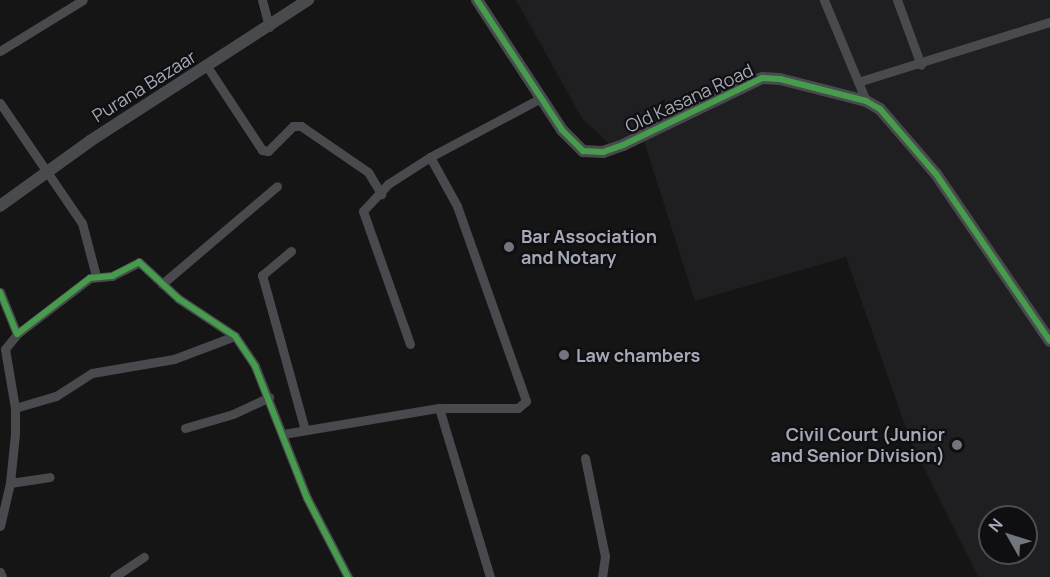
<!DOCTYPE html>
<style>
body{margin:0}
#map{position:relative;width:1050px;height:577px;overflow:hidden;background:#151515;font-family:Manrope,sans-serif}
div>[style]{position:absolute}
.built>*{inset:0;background:#1f1f21}
.minor>*{height:9px;margin:-4.5px;padding:0 4.5px;transform-origin:4.5px;border-radius:4.5px;background:#494a4e}
.tertiary>*{height:12px;margin:-6px;padding:0 6px;transform-origin:6px;border-radius:6px;background:#494a4e}
.cycleway>*{height:6px;margin:-3px;padding:0 3px;transform-origin:3px;border-radius:3px;background:#469c4c}
.dots>*{width:16px;height:16px;translate:-50% -50%;box-sizing:border-box;border:3px solid #0f0f11;border-radius:50%}
span{translate:-50% -50%;white-space:nowrap;text-align:center;line-height:1.15;-webkit-text-stroke:4.5px #0f0f11;paint-order:stroke}
.street-label{font-size:18px;color:#a5a9b7}
.poi-label{font-size:18px;color:#a5a9b7;font-weight:700}
.left{translate:0 -50%;text-align:left}
.right{translate:-100% -50%;text-align:right}
.north{position:absolute;left:978px;top:505px;width:60px;height:60px;box-sizing:border-box;background:#0f0f11;border:2px solid #4b4d53;border-radius:50%;rotate:309deg;font-size:16px;font-weight:700;line-height:24px;text-align:center;color:#a5a9b7}
.north::after{content:'';display:block;margin:auto;width:21px;height:27px;background:#73757e;clip-path:polygon(50% 0,100% 100%,50% 72%,0 100%)}
</style>
<div id="map">
<div class="built">
<i style="clip-path:polygon(evenodd,516px 0,1050px 0,1050px 577px,978px 577px,909px 437px,846px 257px,695px 301px,641px 132px,609px 143px,583px 120px,516px 0,990px 517px,1026px 517px,1026px 553px,990px 553px,990px 517px)"></i>
</div>
<div class="minor">
<i style="left:262px;top:0;width:28px;rotate:75deg"></i>
<i style="left:824px;top:0;width:109px;rotate:67.4deg"></i>
<i style="left:897px;top:0;width:69px;rotate:69.7deg"></i>
<i style="left:0;top:51px;width:97px;rotate:-31.6deg"></i>
<i style="left:208px;top:68px;width:98px;rotate:56.6deg"></i>
<i style="left:262px;top:150px;width:6px;rotate:9deg"></i>
<i style="left:268px;top:151px;width:35px;rotate:-45deg"></i>
<i style="left:293px;top:126px;width:8px"></i>
<i style="left:301px;top:126px;width:81px;rotate:34.5deg"></i>
<i style="left:368px;top:172px;width:26px;rotate:59deg"></i>
<i style="left:858px;top:82px;width:201px;rotate:-17.4deg"></i>
<i style="left:0;top:103px;width:145px;rotate:55.7deg"></i>
<i style="left:82px;top:223px;width:55px;rotate:75.2deg"></i>
<i style="left:430px;top:157px;width:56px;rotate:61.1deg"></i>
<i style="left:457px;top:206px;width:207px;rotate:70.5deg"></i>
<i style="left:526px;top:401px;width:11px;rotate:139deg"></i>
<i style="left:518px;top:408px;width:79px;rotate:180deg"></i>
<i style="left:291px;top:251px;width:38px;rotate:140deg"></i>
<i style="left:262px;top:275px;width:161px;rotate:74.5deg"></i>
<i style="left:162px;top:284px;width:151px;rotate:-40.4deg"></i>
<i style="left:0;top:292px;width:45px;rotate:68deg"></i>
<i style="left:17px;top:334px;width:92px;rotate:-37.5deg"></i>
<i style="left:90px;top:278px;width:22px;rotate:-5deg"></i>
<i style="left:112px;top:276px;width:30px;rotate:-27deg"></i>
<i style="left:139px;top:262px;width:54px;rotate:42.8deg"></i>
<i style="left:179px;top:299px;width:67px;rotate:33.5deg"></i>
<i style="left:235px;top:336px;width:36px;rotate:56deg"></i>
<i style="left:255px;top:366px;width:142px;rotate:68.5deg"></i>
<i style="left:307px;top:498px;width:89px;rotate:62.6deg"></i>
<i style="left:410px;top:344px;width:141px;rotate:-109.5deg"></i>
<i style="left:363px;top:211px;width:37px;rotate:-47deg"></i>
<i style="left:388px;top:184px;width:50px;rotate:-32.7deg"></i>
<i style="left:430px;top:157px;width:126px;rotate:-28deg"></i>
<i style="left:15px;top:408px;width:43px;rotate:-16.3deg"></i>
<i style="left:56px;top:396px;width:43px;rotate:-32.6deg"></i>
<i style="left:92px;top:373px;width:83px;rotate:-9.7deg"></i>
<i style="left:174px;top:359px;width:65px;rotate:-20.7deg"></i>
<i style="left:185px;top:428px;width:50px;rotate:-16.3deg"></i>
<i style="left:233px;top:414px;width:40px;rotate:-25deg"></i>
<i style="left:283px;top:434px;width:158px;rotate:-9.5deg"></i>
<i style="left:439px;top:408px;width:177px;rotate:73.2deg"></i>
<i style="left:585px;top:458px;width:100px;rotate:78.5deg"></i>
<i style="left:605px;top:556px;width:21px;rotate:98deg"></i>
<i style="left:10px;top:483px;width:40px;rotate:-8.5deg"></i>
<i style="left:0;top:526px;width:44px;rotate:-76.9deg"></i>
<i style="left:10px;top:483px;width:49px;rotate:-84.2deg"></i>
<i style="left:15px;top:434px;width:26px;rotate:-90deg"></i>
<i style="left:15px;top:408px;width:60px;rotate:-99.6deg"></i>
<i style="left:5px;top:349px;width:19px;rotate:-51deg"></i>
<i style="left:0;top:572px;width:5px;rotate:68deg"></i>
<i style="left:114px;top:577px;width:36px;rotate:-34deg"></i>
</div>
<div class="tertiary">
<i style="left:477px;top:0;width:155px;rotate:56.8deg"></i>
<i style="left:562px;top:130px;width:30px;rotate:45deg"></i>
<i style="left:583px;top:151px;width:20px;rotate:3deg"></i>
<i style="left:603px;top:152px;width:21px;rotate:-19deg"></i>
<i style="left:623px;top:145px;width:154px;rotate:-25.7deg"></i>
<i style="left:762px;top:78px;width:18px;rotate:3deg"></i>
<i style="left:780px;top:79px;width:89px;rotate:14.3deg"></i>
<i style="left:866px;top:101px;width:16px;rotate:30deg"></i>
<i style="left:880px;top:109px;width:86px;rotate:49.3deg"></i>
<i style="left:936px;top:174px;width:202px;rotate:55.7deg"></i>
<i style="left:0;top:206px;width:111px;rotate:-35.8deg"></i>
<i style="left:90px;top:141px;width:260px;rotate:-32.9deg"></i>
</div>
<div class="cycleway">
<i style="left:477px;top:0;width:155px;rotate:56.8deg"></i>
<i style="left:562px;top:130px;width:30px;rotate:45deg"></i>
<i style="left:583px;top:151px;width:20px;rotate:3deg"></i>
<i style="left:603px;top:152px;width:21px;rotate:-19deg"></i>
<i style="left:623px;top:145px;width:154px;rotate:-25.7deg"></i>
<i style="left:762px;top:78px;width:18px;rotate:3deg"></i>
<i style="left:780px;top:79px;width:89px;rotate:14.3deg"></i>
<i style="left:866px;top:101px;width:16px;rotate:30deg"></i>
<i style="left:880px;top:109px;width:86px;rotate:49.3deg"></i>
<i style="left:936px;top:174px;width:202px;rotate:55.7deg"></i>
<i style="left:0;top:292px;width:45px;rotate:68deg"></i>
<i style="left:17px;top:334px;width:92px;rotate:-37.5deg"></i>
<i style="left:90px;top:278px;width:22px;rotate:-5deg"></i>
<i style="left:112px;top:276px;width:30px;rotate:-27deg"></i>
<i style="left:139px;top:262px;width:54px;rotate:42.8deg"></i>
<i style="left:179px;top:299px;width:67px;rotate:33.5deg"></i>
<i style="left:235px;top:336px;width:36px;rotate:56deg"></i>
<i style="left:255px;top:366px;width:142px;rotate:68.5deg"></i>
<i style="left:307px;top:498px;width:89px;rotate:62.6deg"></i>
</div>
<div class="dots">
<i style="left:509px;top:247px;background:#73757e"></i>
<i style="left:564px;top:355px;background:#73757e"></i>
<i style="left:957px;top:445px;background:#73757e"></i>
</div>
<div class="street-label">
<span style="left:144px;top:86px;rotate:-32deg">Purana Bazaar</span>
<span style="left:689px;top:98px;rotate:-25deg">Old Kasana Road</span>
</div>
<div class="poi-label">
<span class="left" style="left:521px;top:247px">Bar Association<br>and Notary</span>
<span class="left" style="left:576px;top:355px">Law chambers</span>
<span class="right" style="left:945px;top:445px">Civil Court (Junior<br>and Senior Division)</span>
</div>
<div class="north">N</div>
</div>
